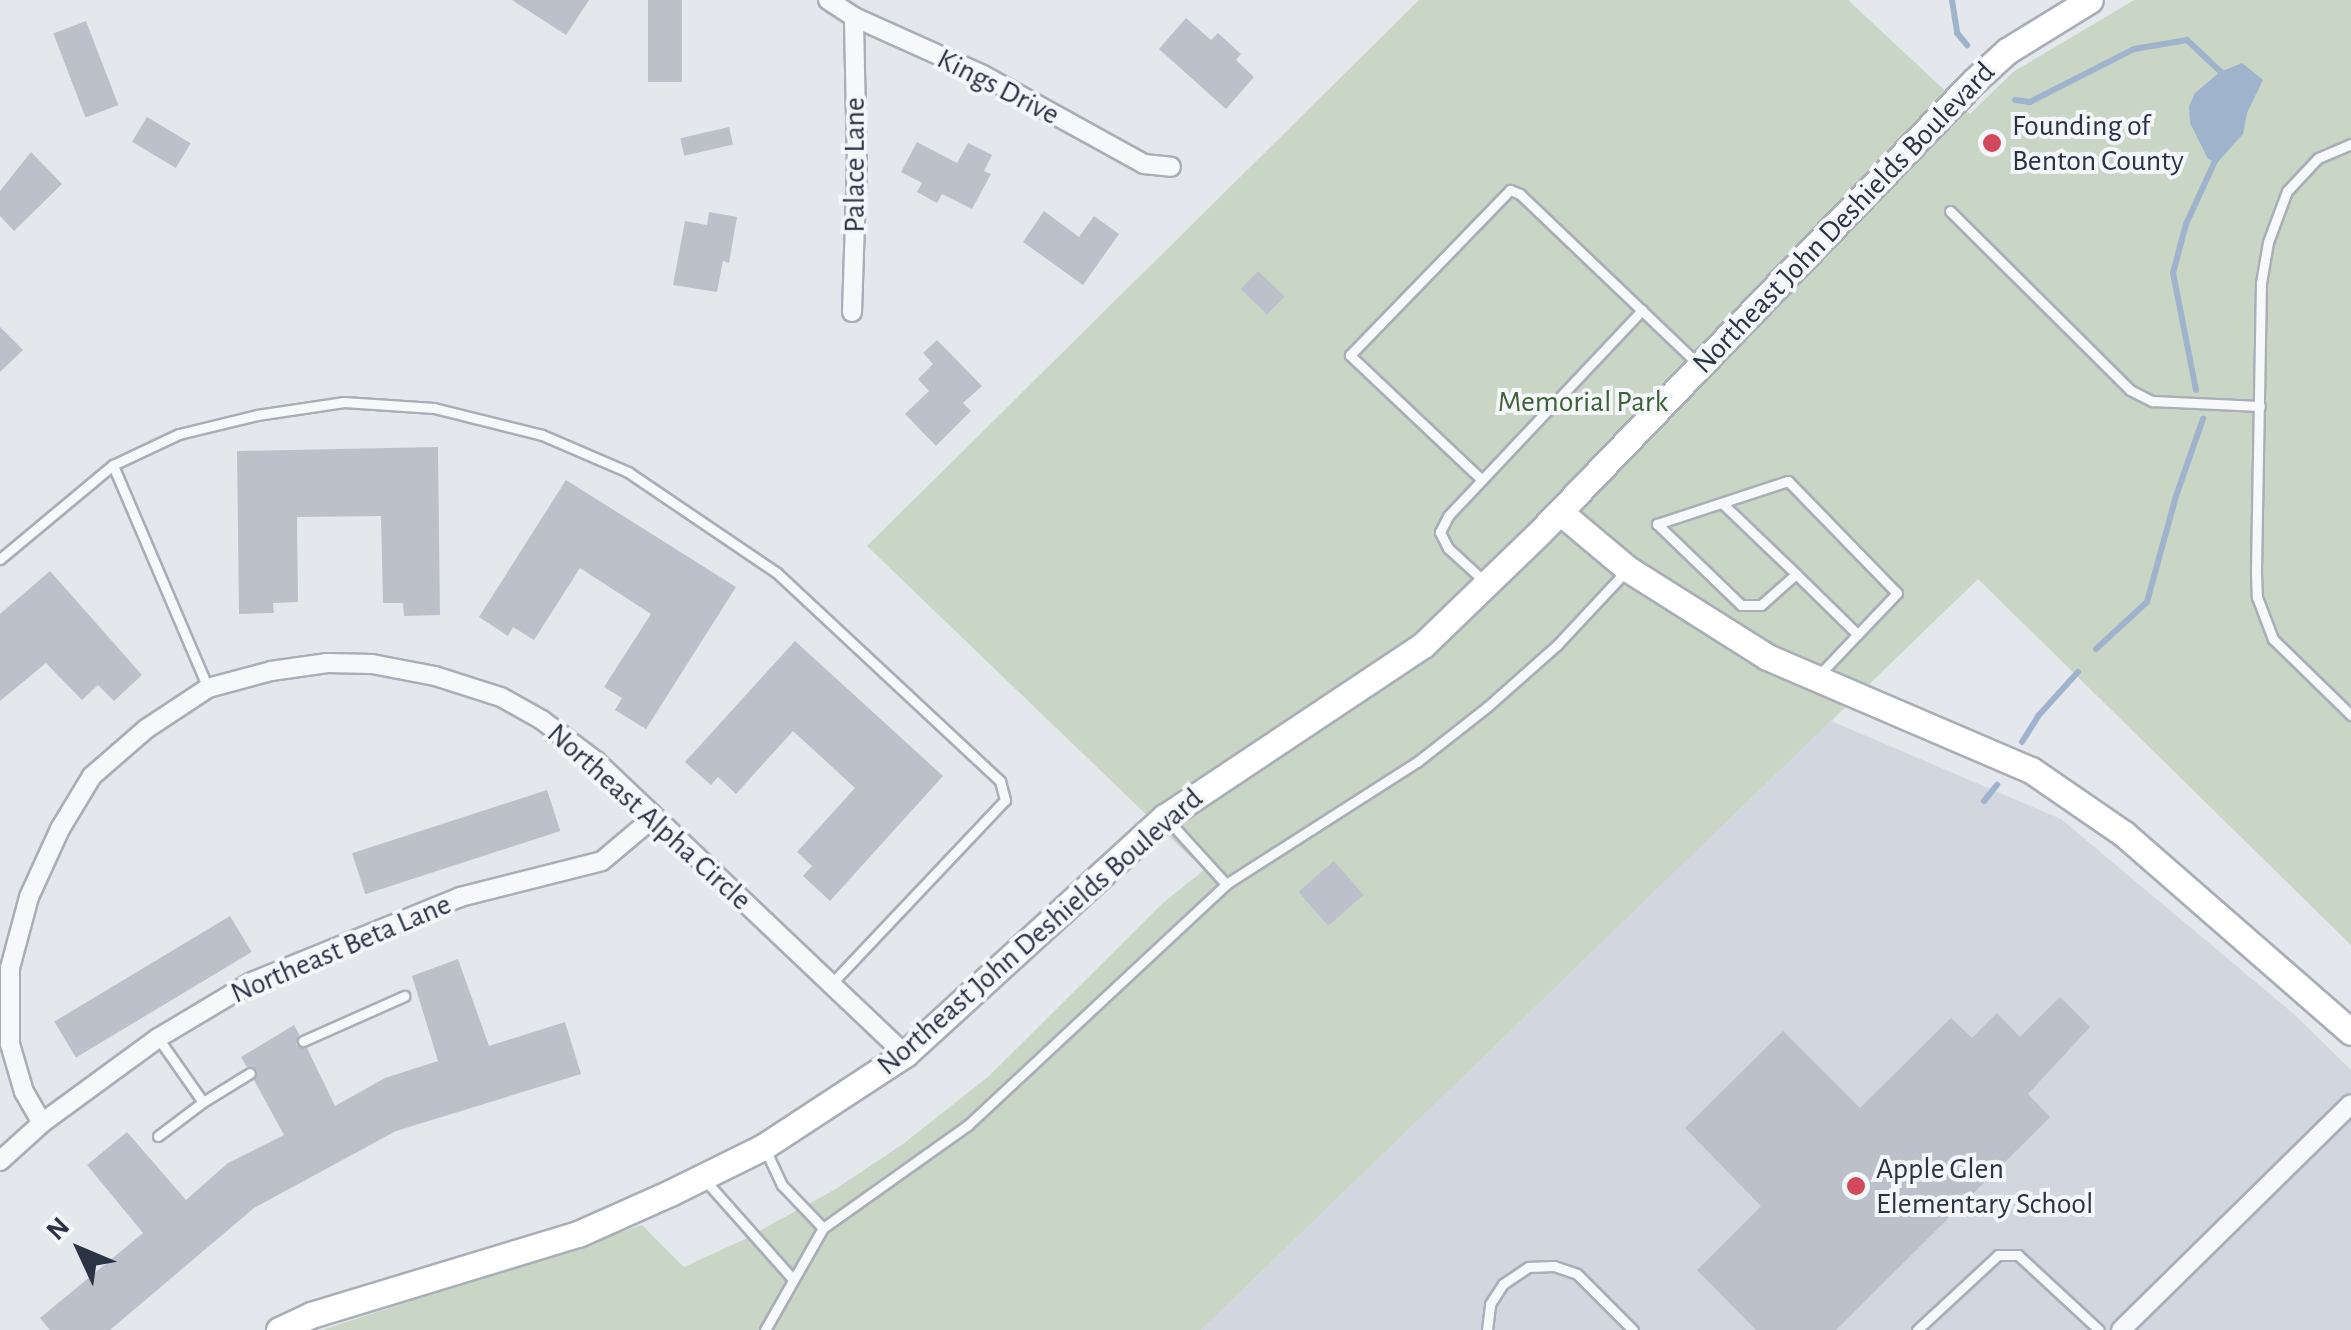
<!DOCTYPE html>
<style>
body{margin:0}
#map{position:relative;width:2351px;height:1330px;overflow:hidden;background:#e4e7ec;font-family:"Alegreya Sans",sans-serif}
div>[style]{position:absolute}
.built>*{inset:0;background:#d2d6de}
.green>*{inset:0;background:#c9d6c5}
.water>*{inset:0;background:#9fb4cc}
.stream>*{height:6px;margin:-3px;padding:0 3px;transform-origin:3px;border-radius:3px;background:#9fb4cc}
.building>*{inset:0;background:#bbc0ca;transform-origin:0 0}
.roads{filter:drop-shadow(2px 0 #a9aeb7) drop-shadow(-2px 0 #a9aeb7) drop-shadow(0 2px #a9aeb7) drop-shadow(0 -2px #a9aeb7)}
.lane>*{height:9px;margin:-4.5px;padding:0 4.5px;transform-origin:4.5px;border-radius:4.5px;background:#f7f8fa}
.street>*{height:18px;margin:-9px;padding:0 9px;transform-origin:9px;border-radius:9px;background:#f7f8fa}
.secondary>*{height:25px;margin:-12.5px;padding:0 12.5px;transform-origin:12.5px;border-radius:12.5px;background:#fff}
.dots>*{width:28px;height:28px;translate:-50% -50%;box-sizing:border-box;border:5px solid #f4f6f9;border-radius:50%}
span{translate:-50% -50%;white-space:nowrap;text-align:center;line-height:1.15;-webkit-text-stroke:8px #f4f6f9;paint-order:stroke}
.street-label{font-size:30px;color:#2b3445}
.poi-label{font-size:30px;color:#2b3445}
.left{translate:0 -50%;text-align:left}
.park-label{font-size:30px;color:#3f6138}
.north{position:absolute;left:30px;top:1200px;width:100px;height:100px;-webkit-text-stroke:8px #f4f6f9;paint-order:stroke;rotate:314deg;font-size:28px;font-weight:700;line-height:40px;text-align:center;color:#2b3445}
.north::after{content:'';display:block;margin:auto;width:35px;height:45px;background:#2b3445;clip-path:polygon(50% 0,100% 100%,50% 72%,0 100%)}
</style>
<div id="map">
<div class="built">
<i style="clip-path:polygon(1831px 721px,2061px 819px,2295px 1015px,2351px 1070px,2351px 1330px,1201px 1330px)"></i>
</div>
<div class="green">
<i style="clip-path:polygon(1419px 0,1848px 0,1970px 114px,2013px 72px,2134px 0,2351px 0,2351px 945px,1978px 579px,1201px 1330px,322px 1330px,642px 1225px,684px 1267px,743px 1240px,834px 1190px,903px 1144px,989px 1076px,1163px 903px,1204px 870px,867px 546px)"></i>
</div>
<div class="water">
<i style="clip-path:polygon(2242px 63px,2263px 80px,2247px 113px,2243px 134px,2217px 163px,2208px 159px,2190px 123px,2189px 106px,2195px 93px,2220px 72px)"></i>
</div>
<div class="stream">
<i style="left:1952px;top:0;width:33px;rotate:81deg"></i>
<i style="left:1957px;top:33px;width:16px;rotate:50deg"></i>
<i style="left:2015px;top:100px;width:15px;rotate:8deg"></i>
<i style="left:2030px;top:102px;width:117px;rotate:-27deg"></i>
<i style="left:2134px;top:49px;width:54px;rotate:-9.6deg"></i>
<i style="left:2187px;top:40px;width:47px;rotate:43.3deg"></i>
<i style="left:2221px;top:72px;width:8px;rotate:97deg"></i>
<i style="left:2196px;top:390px;width:119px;rotate:-101.1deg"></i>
<i style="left:2173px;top:273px;width:51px;rotate:-75.1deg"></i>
<i style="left:2186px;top:224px;width:74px;rotate:-65.2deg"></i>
<i style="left:2096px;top:649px;width:69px;rotate:-42.7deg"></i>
<i style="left:2147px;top:602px;width:110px;rotate:-74.7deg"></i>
<i style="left:2176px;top:496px;width:82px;rotate:-70.7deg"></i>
<i style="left:2022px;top:742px;width:32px;rotate:-58deg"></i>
<i style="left:2039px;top:715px;width:58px;rotate:-47.8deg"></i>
<i style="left:1984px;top:801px;width:21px;rotate:-51deg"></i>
</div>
<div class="building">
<i style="clip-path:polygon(512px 0,589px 0,566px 35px)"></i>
<i style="left:648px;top:0;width:34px;height:82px"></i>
<i style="clip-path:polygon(1186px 18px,1211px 40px,1218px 33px,1241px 54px,1236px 60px,1254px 77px,1226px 109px,1159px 49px)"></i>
<i style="left:86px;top:21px;width:90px;height:35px;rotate:69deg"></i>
<i style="left:147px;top:117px;width:51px;height:29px;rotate:31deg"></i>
<i style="left:729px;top:127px;width:18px;height:50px;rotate:77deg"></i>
<i style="clip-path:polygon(917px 142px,957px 163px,968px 143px,992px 155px,984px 171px,991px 174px,972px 209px,942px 194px,937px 203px,917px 192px,922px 183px,901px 172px)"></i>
<i style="clip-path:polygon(31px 152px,62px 184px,14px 231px,0 216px,0 191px)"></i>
<i style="clip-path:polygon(1044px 211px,1079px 237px,1094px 216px,1119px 234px,1083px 285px,1023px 242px)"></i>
<i style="clip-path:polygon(709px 212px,737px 217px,729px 263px,723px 261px,717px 292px,673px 285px,685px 221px,707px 225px)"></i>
<i style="left:1258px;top:271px;width:37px;height:25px;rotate:44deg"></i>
<i style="clip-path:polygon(0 327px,23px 350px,0 372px)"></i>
<i style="clip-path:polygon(937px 340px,982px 386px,963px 403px,971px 411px,936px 446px,905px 414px,929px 391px,918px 379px,933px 364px,923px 353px)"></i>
<i style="clip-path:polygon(438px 447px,440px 615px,404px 616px,403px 603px,383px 603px,381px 516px,297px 517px,298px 602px,273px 603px,274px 613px,239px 614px,237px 451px)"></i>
<i style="clip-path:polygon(566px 480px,736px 587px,646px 729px,615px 710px,622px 698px,604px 687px,651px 614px,580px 568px,534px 640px,513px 627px,508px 636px,479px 617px)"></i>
<i style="clip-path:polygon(50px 571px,142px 675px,114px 701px,98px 685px,82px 700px,46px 663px,0 701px,0 614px)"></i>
<i style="clip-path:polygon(795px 641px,943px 776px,830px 901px,803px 876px,812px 866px,797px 852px,855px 788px,793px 731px,736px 794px,718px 777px,711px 785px,685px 762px)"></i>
<i style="left:547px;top:790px;width:43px;height:205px;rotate:72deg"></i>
<i style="left:1334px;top:861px;width:45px;height:47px;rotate:49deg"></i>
<i style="left:230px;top:916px;width:42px;height:205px;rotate:59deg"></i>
<i style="clip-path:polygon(458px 959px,489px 1046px,565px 1022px,581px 1074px,396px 1131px,254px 1208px,110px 1330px,50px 1330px,40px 1318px,143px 1233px,87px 1165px,127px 1132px,186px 1200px,228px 1163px,284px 1135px,254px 1080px,257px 1070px,246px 1066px,241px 1057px,294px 1025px,299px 1034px,296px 1045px,307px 1048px,335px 1106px,385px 1078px,438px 1061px,412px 976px)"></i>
<i style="clip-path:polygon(2060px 997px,2090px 1027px,2028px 1094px,2050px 1117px,1836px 1330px,1756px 1330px,1697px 1270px,1761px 1206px,1685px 1128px,1783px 1031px,1860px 1108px,1951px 1018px,1972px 1038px,1997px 1013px,2020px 1037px)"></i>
</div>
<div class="roads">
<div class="lane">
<i style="left:2351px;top:144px;width:36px;rotate:157deg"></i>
<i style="left:2318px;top:158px;width:45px;rotate:133.2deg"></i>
<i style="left:2287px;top:191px;width:54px;rotate:110.4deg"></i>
<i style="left:2268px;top:242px;width:42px;rotate:99.7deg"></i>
<i style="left:2261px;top:283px;width:290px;rotate:91deg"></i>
<i style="left:2256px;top:573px;width:24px;rotate:88deg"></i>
<i style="left:2257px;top:597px;width:45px;rotate:69.1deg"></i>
<i style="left:2273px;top:639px;width:109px;rotate:44.3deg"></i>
<i style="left:1950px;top:211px;width:254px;rotate:44.8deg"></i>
<i style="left:2130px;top:390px;width:25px;rotate:27deg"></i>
<i style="left:2152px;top:401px;width:108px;rotate:2.7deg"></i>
<i style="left:1482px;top:480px;width:182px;rotate:-136.6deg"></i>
<i style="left:1350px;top:355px;width:230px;rotate:-45.9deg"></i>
<i style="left:1510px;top:190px;width:11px;rotate:22deg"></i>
<i style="left:1520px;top:194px;width:246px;rotate:43.7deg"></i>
<i style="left:1722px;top:503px;width:103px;rotate:43.8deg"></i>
<i style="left:1796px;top:574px;width:47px;rotate:138.5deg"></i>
<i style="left:1761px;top:605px;width:20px;rotate:180deg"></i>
<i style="left:1741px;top:605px;width:117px;rotate:-136deg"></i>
<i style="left:1657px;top:524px;width:138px;rotate:-18.2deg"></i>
<i style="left:1788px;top:481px;width:156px;rotate:45.8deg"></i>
<i style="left:1897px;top:593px;width:116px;rotate:133.6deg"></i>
<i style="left:0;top:559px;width:147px;rotate:-39.8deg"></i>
<i style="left:1796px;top:574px;width:86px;rotate:44.5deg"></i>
<i style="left:1484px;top:581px;width:49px;rotate:-137.5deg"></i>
<i style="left:1448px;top:548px;width:18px;rotate:-117deg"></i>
<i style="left:1440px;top:532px;width:18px;rotate:-63deg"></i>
<i style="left:1448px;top:516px;width:283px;rotate:-46.7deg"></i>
<i style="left:208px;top:688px;width:242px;rotate:-113.1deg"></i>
<i style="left:113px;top:465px;width:73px;rotate:-25.2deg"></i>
<i style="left:179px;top:434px;width:80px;rotate:-13.7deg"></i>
<i style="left:257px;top:415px;width:88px;rotate:-8.5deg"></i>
<i style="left:344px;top:402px;width:90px;rotate:3.8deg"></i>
<i style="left:434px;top:408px;width:111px;rotate:14deg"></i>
<i style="left:542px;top:435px;width:94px;rotate:23.3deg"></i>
<i style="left:628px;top:472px;width:180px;rotate:34.1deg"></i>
<i style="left:777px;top:573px;width:305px;rotate:43deg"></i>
<i style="left:1000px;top:781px;width:20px;rotate:75deg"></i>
<i style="left:1005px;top:800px;width:253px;rotate:133.4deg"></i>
<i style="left:1167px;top:819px;width:88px;rotate:47.8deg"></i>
<i style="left:158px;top:1038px;width:78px;rotate:54.9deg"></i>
<i style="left:203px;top:1102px;width:55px;rotate:-31.7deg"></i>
<i style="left:303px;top:1041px;width:111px;rotate:-24deg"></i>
<i style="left:158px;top:1136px;width:56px;rotate:-37.1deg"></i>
<i style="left:766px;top:1151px;width:38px;rotate:65deg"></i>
<i style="left:782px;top:1185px;width:59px;rotate:46.4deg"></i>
<i style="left:704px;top:1179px;width:132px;rotate:48.4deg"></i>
<i style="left:765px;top:1330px;width:117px;rotate:-60.4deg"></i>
<i style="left:823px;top:1228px;width:178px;rotate:-35.4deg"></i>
<i style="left:968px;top:1125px;width:353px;rotate:-43deg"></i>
<i style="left:1226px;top:884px;width:227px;rotate:-32.6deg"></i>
<i style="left:1417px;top:762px;width:89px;rotate:-38.2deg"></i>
<i style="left:1487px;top:707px;width:94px;rotate:-41.5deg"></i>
<i style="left:1557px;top:645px;width:100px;rotate:-47deg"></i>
<i style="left:1487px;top:1330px;width:26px;rotate:-83deg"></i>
<i style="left:1490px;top:1304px;width:24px;rotate:-57deg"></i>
<i style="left:1503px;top:1284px;width:30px;rotate:-34deg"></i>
<i style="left:1528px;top:1267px;width:26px;rotate:-2deg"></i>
<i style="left:1554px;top:1266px;width:24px;rotate:19deg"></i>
<i style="left:1577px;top:1274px;width:79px;rotate:45deg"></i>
<i style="left:1917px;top:1330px;width:110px;rotate:-42.8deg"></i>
<i style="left:1998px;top:1255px;width:20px"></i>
<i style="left:2018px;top:1255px;width:110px;rotate:42.8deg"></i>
</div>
<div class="street">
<i style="left:828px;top:0;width:31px;rotate:33deg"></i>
<i style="left:854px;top:17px;width:139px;rotate:24.2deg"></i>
<i style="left:981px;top:74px;width:186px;rotate:28.9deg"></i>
<i style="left:1144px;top:164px;width:27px;rotate:6deg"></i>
<i style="left:852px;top:312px;width:147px;rotate:-88.1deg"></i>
<i style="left:857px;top:165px;width:148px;rotate:-91.2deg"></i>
<i style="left:42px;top:1123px;width:36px;rotate:-120deg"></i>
<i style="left:24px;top:1092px;width:50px;rotate:-106.3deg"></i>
<i style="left:10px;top:1044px;width:76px;rotate:-90deg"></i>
<i style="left:10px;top:968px;width:73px;rotate:-75deg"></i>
<i style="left:29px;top:897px;width:75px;rotate:-65.5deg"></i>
<i style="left:60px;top:829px;width:62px;rotate:-58.9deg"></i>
<i style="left:92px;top:776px;width:72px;rotate:-41deg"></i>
<i style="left:146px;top:729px;width:74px;rotate:-33.5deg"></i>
<i style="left:208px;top:688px;width:65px;rotate:-15.1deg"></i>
<i style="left:271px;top:671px;width:57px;rotate:-8.1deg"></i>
<i style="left:327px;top:663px;width:45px;rotate:1.3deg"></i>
<i style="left:372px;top:664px;width:64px;rotate:10.8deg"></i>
<i style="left:435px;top:676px;width:69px;rotate:17.7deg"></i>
<i style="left:501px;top:697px;width:47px;rotate:29.3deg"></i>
<i style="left:542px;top:720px;width:68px;rotate:37.2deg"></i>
<i style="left:596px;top:761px;width:426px;rotate:43.5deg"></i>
<i style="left:0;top:1161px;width:57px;rotate:-42.1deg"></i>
<i style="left:42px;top:1123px;width:144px;rotate:-36.2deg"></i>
<i style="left:158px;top:1038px;width:109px;rotate:-30.8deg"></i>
<i style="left:252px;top:982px;width:225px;rotate:-22.2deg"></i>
<i style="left:460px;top:897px;width:146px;rotate:-14.2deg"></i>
<i style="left:602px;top:861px;width:68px;rotate:-40.2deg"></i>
<i style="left:2121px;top:1330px;width:322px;rotate:-44.5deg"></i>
</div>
<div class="secondary">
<i style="left:1560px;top:512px;width:89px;rotate:40deg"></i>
<i style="left:1628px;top:569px;width:165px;rotate:32.3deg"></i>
<i style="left:1767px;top:657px;width:287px;rotate:23.2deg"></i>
<i style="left:2031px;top:770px;width:113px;rotate:34.5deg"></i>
<i style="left:2124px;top:834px;width:301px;rotate:41.1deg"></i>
<i style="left:279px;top:1330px;width:35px;rotate:-25deg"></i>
<i style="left:311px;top:1315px;width:279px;rotate:-16.9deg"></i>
<i style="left:578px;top:1234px;width:101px;rotate:-24deg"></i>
<i style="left:670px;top:1193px;width:104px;rotate:-26.3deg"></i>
<i style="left:763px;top:1147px;width:170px;rotate:-33.2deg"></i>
<i style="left:905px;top:1054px;width:352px;rotate:-42.4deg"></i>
<i style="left:1165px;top:817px;width:310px;rotate:-33.7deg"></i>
<i style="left:1423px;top:645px;width:161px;rotate:-44deg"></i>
<i style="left:1539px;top:533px;width:627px;rotate:-46.1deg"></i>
<i style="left:1974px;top:81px;width:45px;rotate:-42.3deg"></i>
<i style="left:2007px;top:51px;width:97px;rotate:-31.6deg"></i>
</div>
</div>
<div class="dots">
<i style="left:1992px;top:143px;background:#d1495b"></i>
<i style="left:1856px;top:1186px;background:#d1495b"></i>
</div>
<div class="street-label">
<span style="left:998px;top:87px;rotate:27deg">Kings Drive</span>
<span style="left:855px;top:165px;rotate:-90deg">Palace Lane</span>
<span style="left:1844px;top:218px;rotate:-46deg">Northeast John Deshields Boulevard</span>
<span style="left:649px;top:817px;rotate:42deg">Northeast Alpha Circle</span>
<span style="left:1040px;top:932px;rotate:-41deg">Northeast John Deshields Boulevard</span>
<span style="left:341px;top:949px;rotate:-23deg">Northeast Beta Lane</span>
</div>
<div class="poi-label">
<span class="left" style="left:2012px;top:143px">Founding of<br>Benton County</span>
<span class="left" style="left:1876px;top:1186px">Apple Glen<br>Elementary School</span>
</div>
<div class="park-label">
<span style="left:1583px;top:402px">Memorial Park</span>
</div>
<div class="north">N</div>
</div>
